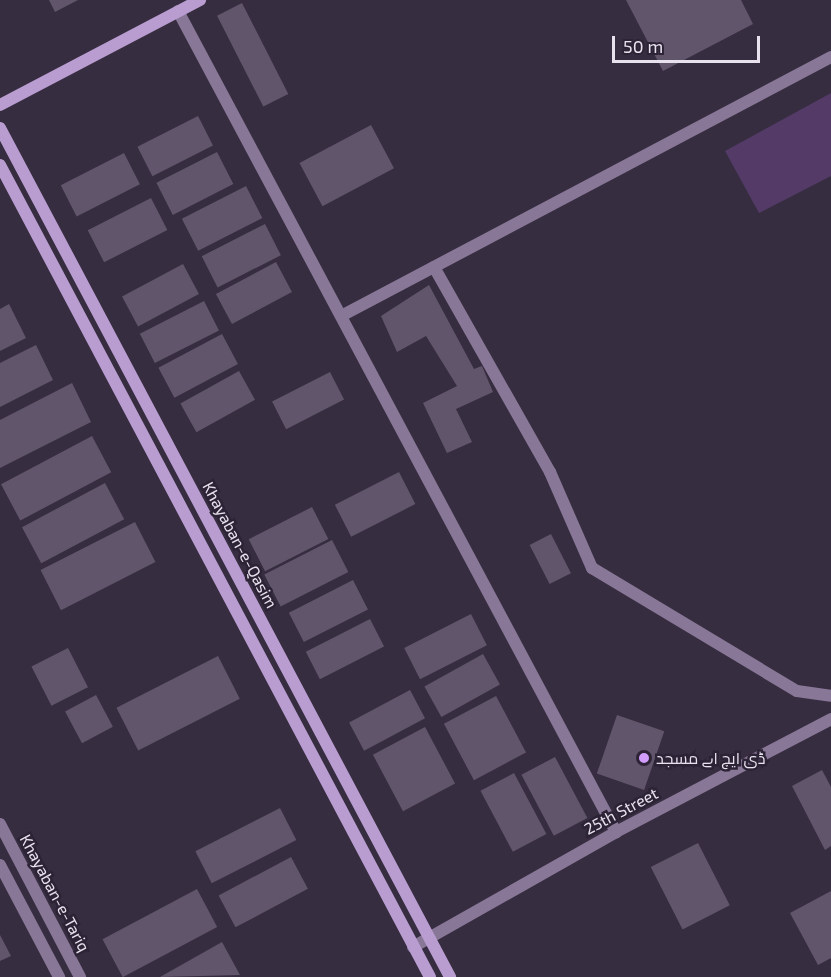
<!DOCTYPE html>
<meta charset="utf-8">
<style>
body{margin:0}
#map{position:relative;width:831px;height:977px;overflow:hidden;background:#372d40;font-family:"Exo 2",Cairo,sans-serif}
div>[style]{position:absolute}
.green>*{inset:0;background:#533a67}
.building>*{inset:0;background:#60556a;transform-origin:0 0}
.street>*{height:12px;margin:-6px;padding:0 6px;transform-origin:6px;border-radius:6px;background:#887797}
.secondary>*{height:12px;margin:-6px;padding:0 6px;transform-origin:6px;border-radius:6px;background:#b99dd1}
.dots>*{width:16px;height:16px;translate:-50% -50%;box-sizing:border-box;border:3px solid #2d2336;border-radius:50%}
span{translate:-50% -50%;white-space:nowrap;text-align:center;line-height:1.15;-webkit-text-stroke:5px #2d2336;paint-order:stroke}
.street-label{font-size:16px;color:#e8e2ee}
.poi-label{font-size:16px;color:#e8e2ee}
.left{translate:0 -50%;text-align:left}
.scale{position:absolute;left:612px;top:36px;width:148px;height:27px;box-sizing:border-box;border:3px solid #e8e2ee;border-top:0;padding-left:8px;font-size:18px;line-height:21px;white-space:nowrap;color:#e8e2ee;-webkit-text-stroke:4px #2d2336;paint-order:stroke}
</style>
<div id="map">
<div class="green">
<i style="clip-path:polygon(831px 93px,831px 176px,759px 213px,725px 151px)"></i>
</div>
<div class="building">
<i style="clip-path:polygon(49px 0,78px 0,55px 12px)"></i>
<i style="clip-path:polygon(626px 0,741px 0,753px 24px,663px 71px)"></i>
<i style="left:242px;top:3px;width:102px;height:28px;rotate:63deg"></i>
<i style="left:198px;top:116px;width:33px;height:68px;rotate:63deg"></i>
<i style="left:371px;top:125px;width:49px;height:81px;rotate:62deg"></i>
<i style="left:217px;top:152px;width:36px;height:68px;rotate:63deg"></i>
<i style="left:124px;top:153px;width:35px;height:71px;rotate:63deg"></i>
<i style="left:246px;top:186px;width:36px;height:72px;rotate:63deg"></i>
<i style="left:151px;top:198px;width:36px;height:71px;rotate:63deg"></i>
<i style="left:265px;top:224px;width:35px;height:71px;rotate:63deg"></i>
<i style="left:276px;top:262px;width:34px;height:68px;rotate:62deg"></i>
<i style="left:183px;top:264px;width:34px;height:69px;rotate:62deg"></i>
<i style="clip-path:polygon(429px 285px,474px 369px,482px 366px,493px 392px,456px 409px,472px 442px,447px 453px,423px 403px,457px 386px,426px 336px,397px 352px,381px 316px)"></i>
<i style="left:204px;top:301px;width:33px;height:72px;rotate:63deg"></i>
<i style="clip-path:polygon(9px 304px,26px 338px,0 351px,0 309px)"></i>
<i style="left:222px;top:334px;width:34px;height:72px;rotate:62deg"></i>
<i style="clip-path:polygon(36px 345px,53px 380px,0 407px,0 363px)"></i>
<i style="left:239px;top:371px;width:33px;height:67px;rotate:61deg"></i>
<i style="left:330px;top:372px;width:31px;height:65px;rotate:63deg"></i>
<i style="clip-path:polygon(72px 383px,91px 422px,0 468px,0 420px)"></i>
<i style="left:92px;top:436px;width:41px;height:103px;rotate:62deg"></i>
<i style="left:399px;top:472px;width:36px;height:72px;rotate:63deg"></i>
<i style="left:105px;top:483px;width:41px;height:94px;rotate:62deg"></i>
<i style="left:312px;top:507px;width:36px;height:71px;rotate:63deg"></i>
<i style="left:135px;top:522px;width:45px;height:106px;rotate:63deg"></i>
<i style="left:551px;top:534px;width:44px;height:24px;rotate:63deg"></i>
<i style="left:332px;top:540px;width:36px;height:76px;rotate:63deg"></i>
<i style="left:353px;top:580px;width:33px;height:72px;rotate:63deg"></i>
<i style="left:471px;top:614px;width:35px;height:75px;rotate:63deg"></i>
<i style="left:370px;top:619px;width:31px;height:72px;rotate:63deg"></i>
<i style="left:68px;top:648px;width:44px;height:41px;rotate:63deg"></i>
<i style="left:483px;top:654px;width:35px;height:67px;rotate:61deg"></i>
<i style="left:218px;top:656px;width:48px;height:114px;rotate:63deg"></i>
<i style="left:410px;top:690px;width:32px;height:69px;rotate:62deg"></i>
<i style="left:96px;top:695px;width:36px;height:35px;rotate:62deg"></i>
<i style="left:496px;top:696px;width:64px;height:59px;rotate:62deg"></i>
<i style="left:617px;top:715px;width:50px;height:62px;rotate:19deg"></i>
<i style="left:425px;top:727px;width:64px;height:59px;rotate:62deg"></i>
<i style="left:555px;top:757px;width:69px;height:38px;rotate:62deg"></i>
<i style="clip-path:polygon(822px 770px,831px 787px,831px 846px,825px 850px,792px 786px)"></i>
<i style="left:514px;top:773px;width:69px;height:38px;rotate:62deg"></i>
<i style="left:280px;top:808px;width:36px;height:95px;rotate:63deg"></i>
<i style="left:698px;top:843px;width:70px;height:53px;rotate:63deg"></i>
<i style="left:291px;top:857px;width:36px;height:82px;rotate:62deg"></i>
<i style="left:197px;top:889px;width:43px;height:107px;rotate:62deg"></i>
<i style="clip-path:polygon(831px 891px,831px 958px,818px 965px,790px 913px)"></i>
<i style="clip-path:polygon(0 935px,11px 956px,0 961px)"></i>
<i style="clip-path:polygon(222px 942px,240px 975px,160px 977px)"></i>
</div>
<div class="street">
<i style="left:178px;top:11px;width:931px;rotate:61.92deg"></i>
<i style="left:434px;top:267px;width:236px;rotate:60.5deg"></i>
<i style="left:550px;top:472px;width:105px;rotate:66.4deg"></i>
<i style="left:592px;top:568px;width:239px;rotate:31deg"></i>
<i style="left:797px;top:691px;width:34px;rotate:8deg"></i>
<i style="left:343px;top:315px;width:552px;rotate:-27.86deg"></i>
<i style="left:0;top:824px;width:173px;rotate:62.4deg"></i>
<i style="left:0;top:865px;width:127px;rotate:62.2deg"></i>
<i style="left:413px;top:947px;width:233px;rotate:-29.5deg"></i>
<i style="left:616px;top:832px;width:243px;rotate:-27.7deg"></i>
</div>
<div class="secondary">
<i style="left:0;top:105px;width:226px;rotate:-27.7deg"></i>
<i style="left:0;top:128px;width:961px;rotate:62.07deg"></i>
<i style="left:0;top:165px;width:919px;rotate:62.1deg"></i>
</div>
<div class="dots">
<i style="left:644px;top:758px;background:#d29dfd"></i>
</div>
<div class="street-label">
<span style="left:240px;top:545px;rotate:62deg">Khayaban-e-Qasim</span>
<span style="left:621px;top:811px;rotate:-28deg">25th Street</span>
<span style="left:55px;top:893px;rotate:62deg">Khayaban-e-Tariq</span>
</div>
<div class="poi-label">
<span class="left" style="left:656px;top:758px">ڈی ایچ اے مسجد</span>
</div>
<div class="scale">50 m</div>
</div>
